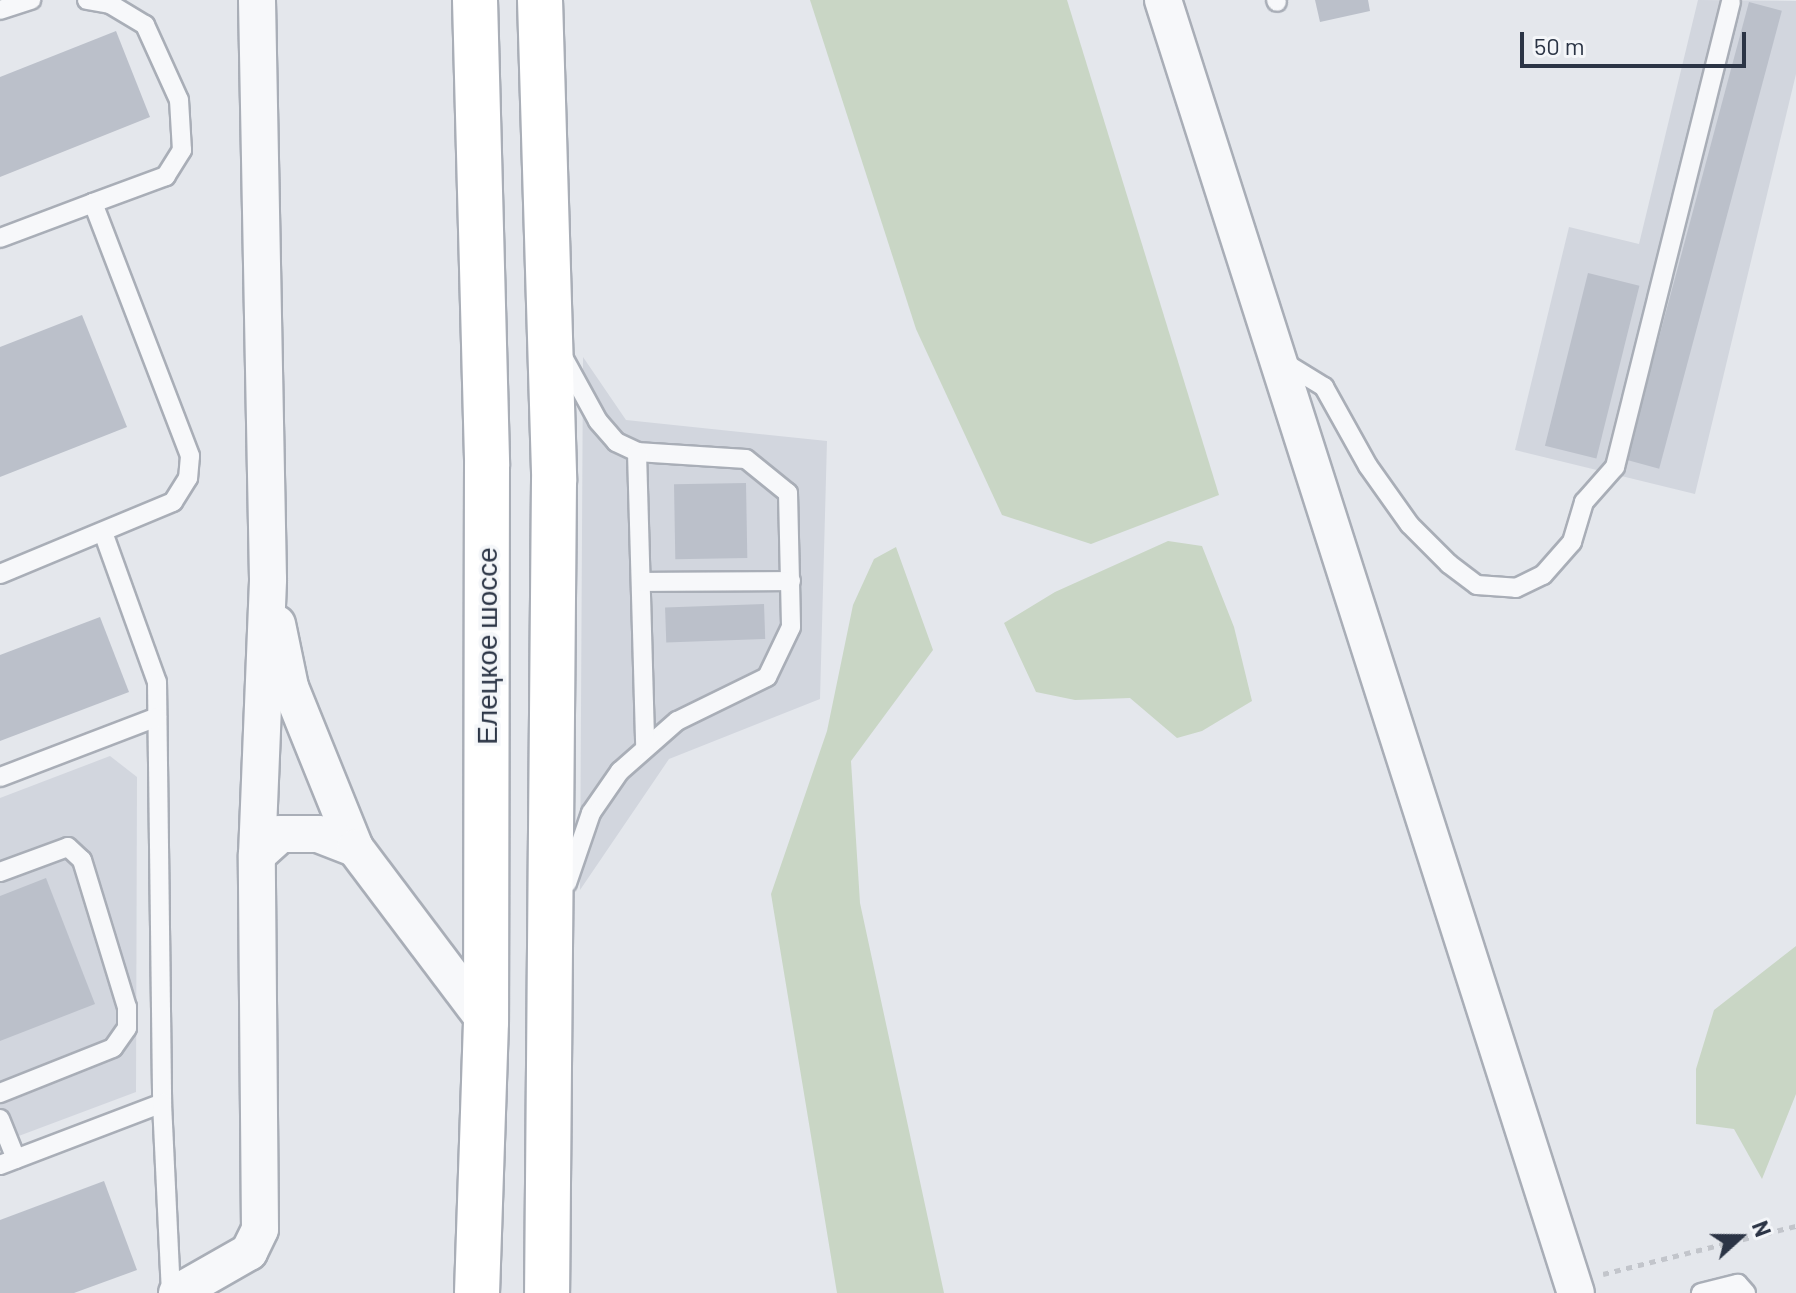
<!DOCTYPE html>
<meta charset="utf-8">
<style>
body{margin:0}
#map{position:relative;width:1796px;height:1293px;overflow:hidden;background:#e4e7ec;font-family:Barlow,sans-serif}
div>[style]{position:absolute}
.built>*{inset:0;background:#d2d6de}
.green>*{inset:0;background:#c9d6c5}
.building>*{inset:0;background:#bbc0ca;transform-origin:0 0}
.path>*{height:5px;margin-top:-2.5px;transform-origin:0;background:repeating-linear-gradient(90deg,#c2c5cb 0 6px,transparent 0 12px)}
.roads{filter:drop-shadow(2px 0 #a9aeb7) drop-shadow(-2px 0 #a9aeb7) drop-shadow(0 2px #a9aeb7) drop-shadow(0 -2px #a9aeb7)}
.service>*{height:18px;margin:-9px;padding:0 9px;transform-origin:9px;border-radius:9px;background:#f7f8fa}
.minor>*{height:36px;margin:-18px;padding:0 18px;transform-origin:18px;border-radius:18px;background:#f7f8fa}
.primary>*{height:44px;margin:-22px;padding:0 22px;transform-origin:22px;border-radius:22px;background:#fff}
span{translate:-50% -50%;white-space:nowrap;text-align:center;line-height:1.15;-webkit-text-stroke:7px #f4f6f9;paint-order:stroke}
.street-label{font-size:28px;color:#2b3445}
.north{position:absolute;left:1700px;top:1197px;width:80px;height:80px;-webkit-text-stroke:6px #f4f6f9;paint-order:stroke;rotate:69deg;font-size:22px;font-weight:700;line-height:32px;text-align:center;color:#2b3445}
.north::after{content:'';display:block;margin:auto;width:28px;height:36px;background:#2b3445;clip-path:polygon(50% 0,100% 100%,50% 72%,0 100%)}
.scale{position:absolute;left:1520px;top:32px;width:226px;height:36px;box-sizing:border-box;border:4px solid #2b3445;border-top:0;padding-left:10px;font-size:24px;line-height:28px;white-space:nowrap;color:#2b3445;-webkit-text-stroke:6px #f4f6f9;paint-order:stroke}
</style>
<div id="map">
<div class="built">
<i style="clip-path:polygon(1698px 0,1796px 1px,1796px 74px,1695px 494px,1515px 450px,1569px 227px,1639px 244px)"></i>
<i style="clip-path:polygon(583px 357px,626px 420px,827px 441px,820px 699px,669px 759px,580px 890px)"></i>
<i style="clip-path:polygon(110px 756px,137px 777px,136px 1092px,0 1143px,0 798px)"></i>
</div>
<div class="green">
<i style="clip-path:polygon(810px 0,1067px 0,1219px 495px,1091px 544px,1002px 515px,916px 329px)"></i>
<i style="clip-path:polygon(1168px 541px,1202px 546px,1234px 627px,1252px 701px,1202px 731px,1177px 738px,1130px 698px,1075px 700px,1036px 692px,1004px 623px,1055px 592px)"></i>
<i style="clip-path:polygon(896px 547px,933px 650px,851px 761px,860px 903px,944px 1293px,837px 1293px,771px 894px,827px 731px,853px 605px,874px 559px)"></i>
<i style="clip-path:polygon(1796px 946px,1796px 1094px,1762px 1179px,1734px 1129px,1696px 1124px,1696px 1069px,1714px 1010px)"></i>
</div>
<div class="building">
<i style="clip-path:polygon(1315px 0,1368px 0,1370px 11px,1320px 22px)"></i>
<i style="left:1749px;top:2px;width:34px;height:474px;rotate:15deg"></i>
<i style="clip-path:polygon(116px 31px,150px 117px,0 177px,0 77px)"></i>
<i style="left:1588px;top:273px;width:53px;height:178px;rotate:14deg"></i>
<i style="clip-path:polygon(82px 315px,127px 427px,0 477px,0 347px)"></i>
<i style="left:746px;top:483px;width:75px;height:72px;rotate:89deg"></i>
<i style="left:764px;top:604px;width:35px;height:99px;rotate:88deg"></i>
<i style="clip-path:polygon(100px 617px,129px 692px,0 741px,0 655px)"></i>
<i style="clip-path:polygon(46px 878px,95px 1004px,0 1041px,0 896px)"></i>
<i style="clip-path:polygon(104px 1181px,137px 1270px,74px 1293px,0 1293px,0 1220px)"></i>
</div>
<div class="path">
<i style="left:1603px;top:1274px;width:199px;rotate:-14deg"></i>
</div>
<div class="roads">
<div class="service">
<i style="left:87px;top:0;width:23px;rotate:10deg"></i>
<i style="left:110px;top:4px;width:41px;rotate:31deg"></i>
<i style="left:145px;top:25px;width:82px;rotate:65.6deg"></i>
<i style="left:179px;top:100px;width:50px;rotate:86.6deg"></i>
<i style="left:182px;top:150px;width:31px;rotate:122deg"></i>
<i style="left:166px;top:176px;width:78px;rotate:159.7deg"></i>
<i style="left:1276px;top:0;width:2px;rotate:63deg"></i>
<i style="left:0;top:10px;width:33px;rotate:-18deg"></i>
<i style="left:0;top:238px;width:99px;rotate:-20.6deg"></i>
<i style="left:93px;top:203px;width:271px;rotate:69deg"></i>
<i style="left:190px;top:456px;width:22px;rotate:95deg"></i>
<i style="left:188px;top:478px;width:28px;rotate:122deg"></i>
<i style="left:173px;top:502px;width:187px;rotate:157.4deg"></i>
<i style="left:563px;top:357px;width:73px;rotate:61.3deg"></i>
<i style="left:598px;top:421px;width:28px;rotate:49deg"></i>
<i style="left:616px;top:442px;width:23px;rotate:25deg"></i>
<i style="left:637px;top:452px;width:109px;rotate:3.7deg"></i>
<i style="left:746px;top:459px;width:54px;rotate:39deg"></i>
<i style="left:788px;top:493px;width:134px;rotate:88.7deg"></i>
<i style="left:791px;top:627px;width:55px;rotate:115.6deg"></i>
<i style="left:767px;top:677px;width:100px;rotate:153.9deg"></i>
<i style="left:677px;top:721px;width:76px;rotate:138.7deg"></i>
<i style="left:620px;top:771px;width:51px;rotate:124.6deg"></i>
<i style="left:591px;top:813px;width:74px;rotate:108.9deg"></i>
<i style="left:1280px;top:360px;width:52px;rotate:31.5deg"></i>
<i style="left:1324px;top:387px;width:90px;rotate:60.9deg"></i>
<i style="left:1368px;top:466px;width:72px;rotate:54.6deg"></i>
<i style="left:1410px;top:525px;width:55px;rotate:45deg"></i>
<i style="left:1449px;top:564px;width:35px;rotate:37deg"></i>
<i style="left:1477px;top:585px;width:39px;rotate:4deg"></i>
<i style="left:1516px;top:588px;width:30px;rotate:-26deg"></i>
<i style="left:1543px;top:575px;width:44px;rotate:-48.7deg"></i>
<i style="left:1572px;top:542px;width:42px;rotate:-73.3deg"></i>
<i style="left:1584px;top:502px;width:47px;rotate:-48.5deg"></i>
<i style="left:1615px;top:467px;width:479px;rotate:-76deg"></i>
<i style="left:637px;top:452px;width:293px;rotate:88.4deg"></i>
<i style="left:104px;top:535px;width:156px;rotate:70.2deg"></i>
<i style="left:157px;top:682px;width:421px;rotate:89.3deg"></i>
<i style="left:641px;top:582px;width:150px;rotate:-0.4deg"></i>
<i style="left:0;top:777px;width:168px;rotate:-20.9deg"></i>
<i style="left:0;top:872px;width:72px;rotate:-20.2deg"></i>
<i style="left:68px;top:847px;width:19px;rotate:43deg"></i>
<i style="left:82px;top:860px;width:154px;rotate:73deg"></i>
<i style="left:127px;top:1007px;width:21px;rotate:90deg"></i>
<i style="left:127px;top:1028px;width:24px;rotate:125deg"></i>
<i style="left:113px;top:1048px;width:122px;rotate:158.3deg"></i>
<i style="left:0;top:1119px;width:43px;rotate:68.2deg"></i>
<i style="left:0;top:1165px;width:173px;rotate:-20.9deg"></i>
<i style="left:162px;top:1103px;width:190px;rotate:87.3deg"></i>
<i style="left:1701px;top:1293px;width:38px;rotate:-14deg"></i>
<i style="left:1738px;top:1284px;width:12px;rotate:48deg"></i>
</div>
<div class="minor">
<i style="left:1163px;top:0;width:1357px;rotate:72.29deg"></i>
<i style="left:277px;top:624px;width:64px;rotate:78.3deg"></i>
<i style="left:290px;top:687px;width:174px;rotate:68deg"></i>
<i style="left:257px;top:855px;width:31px;rotate:-42deg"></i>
<i style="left:280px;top:834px;width:38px"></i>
<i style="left:318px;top:834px;width:40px;rotate:21deg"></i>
<i style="left:355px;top:848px;width:218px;rotate:53deg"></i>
<i style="left:177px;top:1293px;width:83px;rotate:-29.7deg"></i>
<i style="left:249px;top:1252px;width:25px;rotate:-64deg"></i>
<i style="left:260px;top:1229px;width:374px;rotate:-90.5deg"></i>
<i style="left:257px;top:855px;width:276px;rotate:-87.7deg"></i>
<i style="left:268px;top:579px;width:579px;rotate:-91.09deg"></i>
</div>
<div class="primary">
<i style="left:475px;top:0;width:466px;rotate:88.5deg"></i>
<i style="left:487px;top:466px;width:556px;rotate:90.1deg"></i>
<i style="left:486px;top:1022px;width:271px;rotate:91.9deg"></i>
<i style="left:540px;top:0;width:481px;rotate:88.3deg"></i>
<i style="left:554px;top:481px;width:812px;rotate:90.49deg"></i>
</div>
</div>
<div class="street-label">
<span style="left:486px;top:646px;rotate:-90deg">Елецкое шоссе</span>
</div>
<div class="north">N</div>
<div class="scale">50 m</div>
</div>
